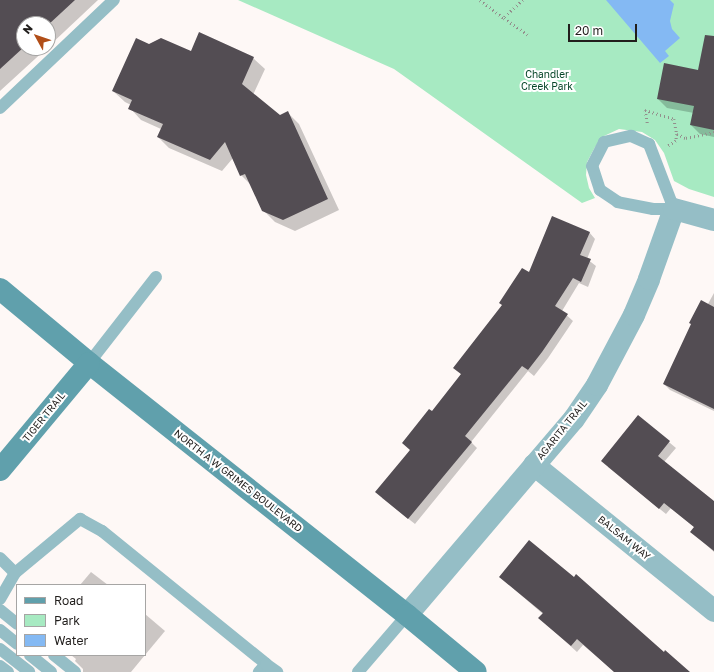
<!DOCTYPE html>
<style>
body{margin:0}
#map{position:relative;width:714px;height:672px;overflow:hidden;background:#fef8f6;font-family:"Golos Text",sans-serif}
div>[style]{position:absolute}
.green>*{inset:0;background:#a7eac2}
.water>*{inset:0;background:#84b9f3}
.shadow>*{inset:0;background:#0003}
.building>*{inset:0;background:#534d53}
.path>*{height:2.5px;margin-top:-1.25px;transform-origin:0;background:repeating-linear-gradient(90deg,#938e8c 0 1px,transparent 0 4px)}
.lane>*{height:12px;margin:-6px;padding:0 6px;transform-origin:6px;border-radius:6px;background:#95bec6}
.street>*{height:22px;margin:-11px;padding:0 11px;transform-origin:11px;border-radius:11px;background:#95bec6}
.secondary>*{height:22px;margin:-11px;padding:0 11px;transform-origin:11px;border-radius:11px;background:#60a0ac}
span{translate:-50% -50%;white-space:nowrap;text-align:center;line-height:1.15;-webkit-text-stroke:4px #fff;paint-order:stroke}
.park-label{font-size:10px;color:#08472a}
.street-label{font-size:10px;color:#211e1c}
.legend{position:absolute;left:16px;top:584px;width:130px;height:72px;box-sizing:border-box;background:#fff;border:1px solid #a6a5a4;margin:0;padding:5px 7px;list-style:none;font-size:12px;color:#211e1c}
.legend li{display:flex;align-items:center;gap:8px;height:20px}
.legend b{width:20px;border:1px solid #a6a5a4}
.north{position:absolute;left:16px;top:16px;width:40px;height:40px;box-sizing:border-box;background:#fff;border:1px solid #a6a5a4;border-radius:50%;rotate:310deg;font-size:11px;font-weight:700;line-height:16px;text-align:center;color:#211e1c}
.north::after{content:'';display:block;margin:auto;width:14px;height:18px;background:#b14e18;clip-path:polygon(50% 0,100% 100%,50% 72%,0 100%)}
.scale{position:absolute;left:568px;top:24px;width:69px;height:18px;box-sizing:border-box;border:2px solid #211e1c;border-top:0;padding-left:5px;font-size:12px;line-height:14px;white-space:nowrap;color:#211e1c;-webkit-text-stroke:3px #fff;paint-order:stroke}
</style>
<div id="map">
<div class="green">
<i style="clip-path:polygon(238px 0,714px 0,714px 197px,689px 189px,674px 181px,664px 153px,655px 140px,642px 132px,619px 129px,604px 136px,595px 147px,587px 162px,586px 175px,589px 188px,595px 198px,582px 203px,394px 69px)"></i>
</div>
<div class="water">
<i style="clip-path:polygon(606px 0,670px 0,674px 4px,670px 21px,672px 29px,680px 38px,665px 51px,669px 56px,660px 63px)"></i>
</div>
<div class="shadow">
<i style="clip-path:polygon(0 0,98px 0,48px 47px,48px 24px,24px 24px,24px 48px,47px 48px,0 91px)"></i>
<i style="clip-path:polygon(149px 45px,191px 53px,253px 58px,265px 69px,253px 95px,280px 116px,288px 113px,299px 124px,339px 210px,295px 231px,275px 222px,263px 210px,252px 186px,241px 175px,233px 158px,222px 171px,169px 148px,158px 137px,161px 129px,141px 120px,130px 108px,131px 105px,125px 102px,113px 91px)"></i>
<i style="clip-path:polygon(714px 61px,714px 137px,700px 134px,691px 125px,694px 113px,667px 108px,658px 99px)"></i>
<i style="clip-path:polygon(589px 232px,595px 239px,587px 259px,596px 266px,588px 287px,579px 283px,562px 311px,573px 321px,548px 358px,534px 376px,528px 371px,471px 442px,477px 448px,415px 524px,382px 498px,432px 412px,462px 375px,454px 368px,529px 273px)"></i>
<i style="clip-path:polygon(714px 293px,714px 411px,670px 390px,664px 384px)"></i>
<i style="clip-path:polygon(638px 416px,676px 448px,664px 462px,714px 502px,714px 552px,692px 532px,695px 528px,671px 508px,666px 514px,608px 467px)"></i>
<i style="clip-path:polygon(91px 572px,108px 585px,80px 585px)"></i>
<i style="clip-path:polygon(500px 577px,664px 653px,689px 672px,615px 672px,583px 645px,577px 652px,546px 624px,543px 614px)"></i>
<i style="clip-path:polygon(145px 614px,165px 631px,145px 655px)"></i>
<i style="clip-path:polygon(71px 655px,145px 655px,131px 672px,83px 672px,83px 669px,75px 661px,76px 659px)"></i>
</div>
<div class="building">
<i style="clip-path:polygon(0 0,75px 0,48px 25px,24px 24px,24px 47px,0 69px)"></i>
<i style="clip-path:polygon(199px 32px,254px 57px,242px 84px,280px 115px,288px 111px,328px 199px,283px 220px,262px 211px,245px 174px,240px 176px,225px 142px,210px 160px,157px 137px,163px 124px,128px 109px,132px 100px,112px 91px,136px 38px,149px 44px,161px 38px,191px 51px)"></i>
<i style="clip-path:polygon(705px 35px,714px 36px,714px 130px,690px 125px,694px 106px,657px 99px,664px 63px,698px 70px)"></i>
<i style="clip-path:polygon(552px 216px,590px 232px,580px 255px,591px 259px,581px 282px,573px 278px,555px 306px,568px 314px,542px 352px,528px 370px,522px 366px,465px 436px,472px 442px,408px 519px,375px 492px,410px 450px,402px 443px,429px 409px,432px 411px,461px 374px,453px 368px,502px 305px,499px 303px,522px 268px,529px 272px)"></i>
<i style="clip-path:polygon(701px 300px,714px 307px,714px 409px,663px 384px,691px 324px,689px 323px)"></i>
<i style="clip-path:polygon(638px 415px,670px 441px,658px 456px,714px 501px,714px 551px,690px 532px,694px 527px,664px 503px,659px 509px,601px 461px)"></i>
<i style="clip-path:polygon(529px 540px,574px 577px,576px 574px,664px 652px,665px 650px,690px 672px,614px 672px,577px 639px,571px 646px,538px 618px,543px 613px,499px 577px)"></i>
</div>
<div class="path">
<i style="left:480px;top:0;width:30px;rotate:37deg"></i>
<i style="left:523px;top:0;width:26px;rotate:137deg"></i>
<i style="left:504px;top:18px;width:29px;rotate:35deg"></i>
<i style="left:647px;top:123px;width:13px;rotate:-99deg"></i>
<i style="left:645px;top:110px;width:30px;rotate:17deg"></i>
<i style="left:674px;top:119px;width:15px;rotate:79deg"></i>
<i style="left:677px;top:134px;width:7px;rotate:98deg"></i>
<i style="left:676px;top:141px;width:9px;rotate:148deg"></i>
<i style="left:677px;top:134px;width:10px;rotate:24deg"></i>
<i style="left:686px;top:138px;width:29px;rotate:-12deg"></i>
</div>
<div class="lane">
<i style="left:0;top:108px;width:157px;rotate:-43.5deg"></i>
<i style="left:631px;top:136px;width:20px;rotate:24deg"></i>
<i style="left:649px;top:144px;width:70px;rotate:69deg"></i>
<i style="left:674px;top:209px;width:21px;rotate:180deg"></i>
<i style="left:653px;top:209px;width:36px;rotate:-169deg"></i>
<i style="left:618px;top:202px;width:22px;rotate:-146deg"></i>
<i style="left:600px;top:190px;width:25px;rotate:-108deg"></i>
<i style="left:592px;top:166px;width:27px;rotate:-63deg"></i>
<i style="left:604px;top:142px;width:28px;rotate:-13deg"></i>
<i style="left:89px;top:363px;width:109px;rotate:-52.1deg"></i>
<i style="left:0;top:558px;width:21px;rotate:45deg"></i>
<i style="left:0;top:599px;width:30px;rotate:-60deg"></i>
<i style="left:15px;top:573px;width:85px;rotate:-39.7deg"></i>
<i style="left:80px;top:519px;width:25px;rotate:29deg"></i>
<i style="left:102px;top:531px;width:211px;rotate:39deg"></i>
<i style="left:266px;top:664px;width:11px;rotate:131deg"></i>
<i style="left:0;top:610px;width:22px;rotate:39deg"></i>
<i style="left:0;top:630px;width:22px;rotate:39deg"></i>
<i style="left:0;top:649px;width:37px;rotate:38deg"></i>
<i style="left:30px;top:655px;width:27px;rotate:39deg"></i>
<i style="left:54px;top:655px;width:27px;rotate:39deg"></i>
<i style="left:266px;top:664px;width:14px;rotate:36deg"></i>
<i style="left:0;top:666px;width:10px;rotate:37deg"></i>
<i style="left:358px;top:672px;width:75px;rotate:-49.3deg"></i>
</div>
<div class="street">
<i style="left:534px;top:465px;width:232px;rotate:39deg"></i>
<i style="left:407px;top:615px;width:257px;rotate:-49.6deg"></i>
<i style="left:574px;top:419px;width:41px;rotate:-55.9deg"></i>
<i style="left:597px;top:385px;width:79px;rotate:-62.1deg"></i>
<i style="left:634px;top:315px;width:39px;rotate:-67deg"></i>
<i style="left:649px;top:279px;width:74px;rotate:-70.3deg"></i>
<i style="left:674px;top:209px;width:41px;rotate:15.4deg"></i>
</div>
<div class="secondary">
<i style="left:0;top:289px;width:116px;rotate:39.7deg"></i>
<i style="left:89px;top:363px;width:406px;rotate:38.4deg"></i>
<i style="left:407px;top:615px;width:89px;rotate:39.6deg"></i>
<i style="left:0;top:470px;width:139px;rotate:-50.2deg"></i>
</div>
<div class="park-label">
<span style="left:547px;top:80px">Chandler<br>Creek Park</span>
</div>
<div class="street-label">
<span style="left:44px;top:417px;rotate:-51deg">TIGER TRAIL</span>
<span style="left:562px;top:430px;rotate:-51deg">AGARITA TRAIL</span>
<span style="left:238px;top:481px;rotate:38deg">NORTH A W GRIMES BOULEVARD</span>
<span style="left:624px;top:538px;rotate:39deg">BALSAM WAY</span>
</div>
<ul class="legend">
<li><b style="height:5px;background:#60a0ac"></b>Road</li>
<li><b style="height:11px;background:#a7eac2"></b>Park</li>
<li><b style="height:11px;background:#84b9f3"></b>Water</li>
</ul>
<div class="north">N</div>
<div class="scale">20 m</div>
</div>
